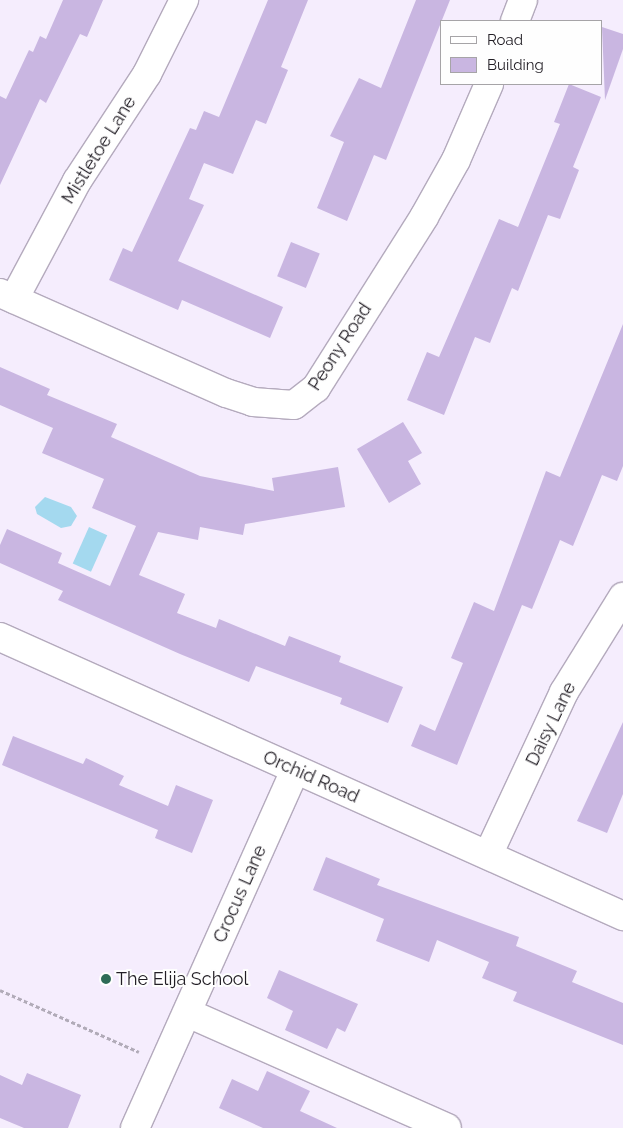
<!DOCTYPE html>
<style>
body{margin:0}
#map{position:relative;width:623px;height:1128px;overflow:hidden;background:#f5edfd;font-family:Raleway,sans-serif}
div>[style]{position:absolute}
.water>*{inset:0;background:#a4d9ef;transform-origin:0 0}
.building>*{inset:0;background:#c9b6e1;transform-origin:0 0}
.path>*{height:3px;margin-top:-1.5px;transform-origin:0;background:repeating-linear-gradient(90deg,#b1abb8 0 4px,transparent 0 6.5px)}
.roads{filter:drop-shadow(1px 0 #b4aabd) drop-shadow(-1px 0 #b4aabd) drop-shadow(0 1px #b4aabd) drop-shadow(0 -1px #b4aabd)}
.minor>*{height:28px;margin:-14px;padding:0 14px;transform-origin:14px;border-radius:14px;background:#fff}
.dots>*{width:14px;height:14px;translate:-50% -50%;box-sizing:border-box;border:2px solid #fefefe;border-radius:50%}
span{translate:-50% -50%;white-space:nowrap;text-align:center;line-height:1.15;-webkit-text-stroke:4px #fefefe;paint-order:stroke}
.street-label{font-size:18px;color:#221e25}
.poi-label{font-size:18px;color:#221e25}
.left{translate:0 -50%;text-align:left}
.legend{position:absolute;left:440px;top:20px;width:162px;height:65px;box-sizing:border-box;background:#fefefe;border:1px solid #a6a4a7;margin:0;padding:6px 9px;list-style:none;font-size:15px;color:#221e25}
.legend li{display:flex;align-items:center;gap:10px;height:25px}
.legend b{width:25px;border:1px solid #a6a4a7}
</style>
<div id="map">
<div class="water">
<i style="clip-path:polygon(45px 497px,71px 507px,77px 516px,71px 526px,61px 528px,37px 514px,35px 507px)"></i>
<i style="left:89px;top:527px;width:20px;height:40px;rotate:24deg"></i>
</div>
<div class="building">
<i style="clip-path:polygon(63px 0,103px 0,87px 37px,80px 34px,46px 103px,40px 99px,0 185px,0 96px,6px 99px,29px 50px,33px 52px,40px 36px,46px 39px)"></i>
<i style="clip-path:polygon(268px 0,308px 0,281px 67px,288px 70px,266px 124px,256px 120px,233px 174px,204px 163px,189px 199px,204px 205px,178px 261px,283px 307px,270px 338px,182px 300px,178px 310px,109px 280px,123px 248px,132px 252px,190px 128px,196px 130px,204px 111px,219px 117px)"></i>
<i style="clip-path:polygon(416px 0,450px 0,386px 160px,374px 155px,347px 221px,317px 208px,344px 142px,330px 136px,359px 78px,381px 88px)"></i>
<i style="clip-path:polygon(602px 27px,623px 34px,623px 49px,605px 100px)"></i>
<i style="clip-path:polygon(569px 84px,601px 97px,573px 167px,579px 170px,560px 219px,548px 215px,518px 291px,512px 288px,490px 343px,475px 337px,444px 415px,407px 400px,427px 352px,439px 357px,499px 219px,518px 227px,560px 124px,554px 122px)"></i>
<i style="left:291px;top:242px;width:31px;height:37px;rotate:22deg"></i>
<i style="clip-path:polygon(623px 324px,623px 466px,617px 481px,602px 475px,573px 546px,560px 540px,532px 609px,522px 605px,457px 765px,411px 746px,420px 724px,435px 731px,463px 663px,451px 658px,474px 602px,494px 611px,546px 471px,560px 477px)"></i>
<i style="clip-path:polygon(0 367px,50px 389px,47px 395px,117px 424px,111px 437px,200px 476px,274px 491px,272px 478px,338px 467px,345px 507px,245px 524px,243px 535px,200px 527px,198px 540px,158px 532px,139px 575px,185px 594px,177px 613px,216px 628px,219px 619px,285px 646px,289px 636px,341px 656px,339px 662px,403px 687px,388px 723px,340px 704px,342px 698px,256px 666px,249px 682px,180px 654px,58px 600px,63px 591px,0 563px,0 545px,7px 529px,62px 553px,58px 563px,110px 586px,136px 526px,92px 508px,104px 479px,42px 453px,53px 428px,0 405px)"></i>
<i style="clip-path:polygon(403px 422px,422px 453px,408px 461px,421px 484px,389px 503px,357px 449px)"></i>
<i style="clip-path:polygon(623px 722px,623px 794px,607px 833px,577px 821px)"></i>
<i style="clip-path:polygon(13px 736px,83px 764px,86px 758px,124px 776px,119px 785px,168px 806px,176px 785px,213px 800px,192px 853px,155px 838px,158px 830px,2px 765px)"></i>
<i style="clip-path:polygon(326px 857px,380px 879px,377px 885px,519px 937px,516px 946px,577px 971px,572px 982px,623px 1003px,623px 1045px,513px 1001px,517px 992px,482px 978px,489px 962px,437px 940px,429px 962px,376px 941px,384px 919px,313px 890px)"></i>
<i style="clip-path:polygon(279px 970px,358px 1004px,345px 1032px,337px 1028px,327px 1049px,285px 1030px,293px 1011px,267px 998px)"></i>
<i style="clip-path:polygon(267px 1071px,310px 1091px,300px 1111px,337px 1128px,263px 1128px,219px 1108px,232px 1079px,258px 1091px)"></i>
<i style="clip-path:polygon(27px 1073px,81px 1095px,68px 1128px,24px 1128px,0 1118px,0 1075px,22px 1085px)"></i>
</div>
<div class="path">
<i style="left:0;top:990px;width:152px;rotate:24deg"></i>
</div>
<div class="roads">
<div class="minor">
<i style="left:515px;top:21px;width:22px;rotate:-69deg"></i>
<i style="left:0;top:293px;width:247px;rotate:23.9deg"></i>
<i style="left:226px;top:393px;width:28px;rotate:18deg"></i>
<i style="left:253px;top:402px;width:41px;rotate:4.2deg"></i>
<i style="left:294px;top:405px;width:28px;rotate:-38deg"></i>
<i style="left:316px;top:388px;width:202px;rotate:-57.7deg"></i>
<i style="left:424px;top:217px;width:65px;rotate:-60.7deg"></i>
<i style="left:456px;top:160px;width:83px;rotate:-66.5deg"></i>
<i style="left:14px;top:299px;width:134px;rotate:-61.9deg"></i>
<i style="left:77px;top:181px;width:128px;rotate:-56.8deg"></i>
<i style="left:147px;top:74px;width:83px;rotate:-63.4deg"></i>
<i style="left:0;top:637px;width:683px;rotate:24.12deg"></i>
<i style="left:488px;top:855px;width:180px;rotate:-65deg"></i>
<i style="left:564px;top:692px;width:112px;rotate:-58.2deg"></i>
<i style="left:188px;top:1013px;width:283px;rotate:23.9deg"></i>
<i style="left:135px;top:1128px;width:392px;rotate:-65.9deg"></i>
</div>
</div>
<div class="dots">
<i style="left:106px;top:979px;background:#2e6b57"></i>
</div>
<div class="street-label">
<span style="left:99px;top:150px;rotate:-58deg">Mistletoe Lane</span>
<span style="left:340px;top:347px;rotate:-57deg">Peony Road</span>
<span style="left:551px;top:724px;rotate:-64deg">Daisy Lane</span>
<span style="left:311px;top:777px;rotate:24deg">Orchid Road</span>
<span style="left:240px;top:894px;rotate:-66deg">Crocus Lane</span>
</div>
<div class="poi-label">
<span class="left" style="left:116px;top:979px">The Elija School</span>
</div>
<ul class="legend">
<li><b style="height:6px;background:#fff"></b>Road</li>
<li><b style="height:14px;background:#c9b6e1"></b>Building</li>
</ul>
</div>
